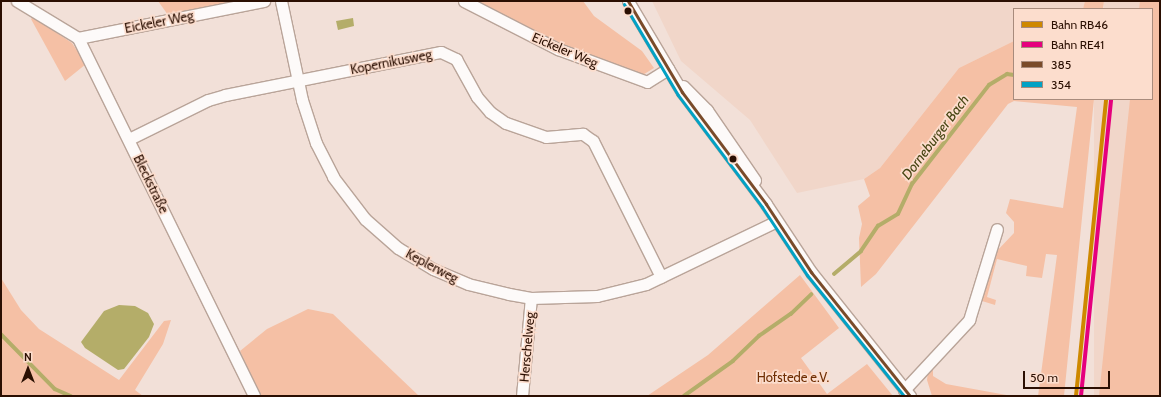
<!DOCTYPE html>
<meta charset="utf-8">
<style>
body{margin:0}
#map{position:relative;width:1161px;height:397px;overflow:hidden;background:#f2e0d8;font-family:Cabin,sans-serif}
div>[style]{position:absolute}
.built>*{inset:0;background:#f1d6c9;transform-origin:0 0}
.green>*{inset:0;background:#f5c0a5}
.water>*{inset:0;background:#b4ad69}
.stream>*{height:3.5px;margin:-1.75px;padding:0 1.75px;transform-origin:1.75px;border-radius:1.75px;background:#b4ad69}
.roads{filter:drop-shadow(1px 0 #b9a499) drop-shadow(-1px 0 #b9a499) drop-shadow(0 1px #b9a499) drop-shadow(0 -1px #b9a499)}
.street>*{height:11px;margin:-5.5px;padding:0 5.5px;transform-origin:5.5px;border-radius:5.5px;background:#fdfaf9}
.bus-1>*{height:3px;margin:-1.5px;padding:0 1.5px;transform-origin:1.5px;border-radius:1.5px;background:#7a4b2a}
.bus-2>*{height:3px;margin:-1.5px;padding:0 1.5px;transform-origin:1.5px;border-radius:1.5px;background:#02a1c4}
.rail-1>*{height:4px;margin:-2px;padding:0 2px;transform-origin:2px;border-radius:2px;background:#ce8800}
.rail-2>*{height:4px;margin:-2px;padding:0 2px;transform-origin:2px;border-radius:2px;background:#e5007d}
.dots>*{width:11px;height:11px;translate:-50% -50%;box-sizing:border-box;border:2px solid #fcddcd;border-radius:50%}
span{translate:-50% -50%;white-space:nowrap;text-align:center;line-height:1.15;-webkit-text-stroke:3.5px #fcddcd;paint-order:stroke}
.street-label{font-size:13px;color:#2b0f02}
.park-label{font-size:13px;color:#6f2e03}
.water-label{font-size:14px;color:#474513;font-style:italic}
.frame{position:absolute;inset:0;border:2px solid #2b0f02;pointer-events:none}
.legend{position:absolute;left:1013px;top:8px;width:140px;height:92px;box-sizing:border-box;background:#fcddcd;border:1px solid #a88b7c;margin:0;padding:5px 7px;list-style:none;font-size:12px;color:#2b0f02}
.legend li{display:flex;align-items:center;gap:8px;height:20px}
.legend b{width:20px;border:1px solid #a88b7c}
.north{position:absolute;left:8px;top:349px;width:40px;height:40px;-webkit-text-stroke:3px #fcddcd;paint-order:stroke;rotate:0deg;font-size:11px;font-weight:700;line-height:16px;text-align:center;color:#2b0f02}
.north::after{content:'';display:block;margin:auto;width:14px;height:18px;background:#2b0f02;clip-path:polygon(50% 0,100% 100%,50% 72%,0 100%)}
.scale{position:absolute;left:1023px;top:371px;width:87px;height:18px;box-sizing:border-box;border:2px solid #2b0f02;border-top:0;padding-left:5px;font-size:12px;line-height:14px;white-space:nowrap;color:#2b0f02;-webkit-text-stroke:3px #fcddcd;paint-order:stroke}
</style>
<div id="map">
<div class="built">
<i style="clip-path:polygon(652px 1px,1085px 1px,1083px 9px,1014px 9px,1014px 41px,959px 68px,880px 168px,864px 179px,797px 193px,750px 120px,681px 61px)"></i>
<i style="left:1104px;top:1px;width:36px;height:8px"></i>
<i style="left:1094px;top:99px;width:36px;height:299px"></i>
</div>
<div class="green">
<i style="clip-path:polygon(158px 1px,246px 1px,168px 15px)"></i>
<i style="clip-path:polygon(472px 1px,583px 1px,594px 16px,642px 51px,654px 68px,641px 76px,569px 49px)"></i>
<i style="clip-path:polygon(1085px 1px,1104px 1px,1103px 9px,1083px 9px)"></i>
<i style="clip-path:polygon(1140px 1px,1160px 1px,1160px 396px,1099px 396px,1130px 99px,1152px 99px,1152px 9px,1139px 9px)"></i>
<i style="clip-path:polygon(33px 17px,72px 43px,86px 64px,65px 81px,31px 19px)"></i>
<i style="clip-path:polygon(1014px 41px,1014px 99px,1094px 99px,1064px 396px,1038px 396px,1057px 255px,1046px 254px,1042px 278px,1026px 276px,1027px 266px,997px 259px,987px 297px,996px 300px,995px 305px,982px 301px,995px 253px,1014px 233px,1014px 222px,1006px 213px,1010px 199px,1063px 208px,1077px 107px,1014px 101px,1008px 104px,876px 274px,861px 287px,859px 238px,862px 224px,858px 206px,870px 196px,864px 179px,880px 168px,959px 68px)"></i>
<i style="clip-path:polygon(800px 275px,839px 328px,801px 358px,827px 394px,867px 364px,893px 396px,647px 396px,708px 355px)"></i>
<i style="clip-path:polygon(1px 278px,21px 310px,39px 329px,119px 380px,164px 321px,171px 320px,163px 344px,135px 390px,143px 396px,1px 396px)"></i>
<i style="clip-path:polygon(308px 309px,333px 314px,419px 396px,260px 396px,240px 351px,267px 329px)"></i>
<i style="clip-path:polygon(933px 367px,933px 376px,946px 384px,1012px 396px,932px 396px,927px 380px,928px 372px)"></i>
</div>
<div class="water">
<i style="clip-path:polygon(353px 18px,354px 26px,338px 30px,336px 21px)"></i>
<i style="clip-path:polygon(119px 305px,135px 306px,148px 313px,154px 324px,149px 337px,124px 369px,118px 370px,85px 348px,81px 342px,104px 311px)"></i>
</div>
<div class="stream">
<i style="left:834px;top:274px;width:35px;rotate:-40deg"></i>
<i style="left:861px;top:251px;width:30px;rotate:-56deg"></i>
<i style="left:878px;top:226px;width:23px;rotate:-31deg"></i>
<i style="left:898px;top:214px;width:33px;rotate:-65deg"></i>
<i style="left:912px;top:184px;width:125px;rotate:-52.1deg"></i>
<i style="left:989px;top:85px;width:21px;rotate:-31deg"></i>
<i style="left:1007px;top:74px;width:7px;rotate:8deg"></i>
<i style="left:1px;top:334px;width:77px;rotate:45.5deg"></i>
<i style="left:55px;top:389px;width:17px;rotate:24deg"></i>
<i style="left:684px;top:396px;width:60px;rotate:-35.5deg"></i>
<i style="left:733px;top:361px;width:36px;rotate:-44deg"></i>
<i style="left:759px;top:336px;width:39px;rotate:-35deg"></i>
<i style="left:791px;top:314px;width:28px;rotate:-44deg"></i>
</div>
<div class="roads">
<div class="street">
<i style="left:17px;top:1px;width:71px;rotate:31.2deg"></i>
<i style="left:78px;top:38px;width:399px;rotate:63.8deg"></i>
<i style="left:281px;top:1px;width:101px;rotate:78deg"></i>
<i style="left:302px;top:100px;width:45px;rotate:72deg"></i>
<i style="left:316px;top:143px;width:38px;rotate:63deg"></i>
<i style="left:333px;top:177px;width:53px;rotate:52.7deg"></i>
<i style="left:365px;top:219px;width:44px;rotate:41.3deg"></i>
<i style="left:398px;top:248px;width:41px;rotate:31deg"></i>
<i style="left:433px;top:269px;width:38px;rotate:23deg"></i>
<i style="left:468px;top:284px;width:42px;rotate:13.7deg"></i>
<i style="left:509px;top:294px;width:22px;rotate:10deg"></i>
<i style="left:531px;top:298px;width:66px;rotate:-1.7deg"></i>
<i style="left:597px;top:296px;width:50px;rotate:-13.8deg"></i>
<i style="left:646px;top:284px;width:145px;rotate:-25.7deg"></i>
<i style="left:464px;top:1px;width:106px;rotate:27.1deg"></i>
<i style="left:558px;top:49px;width:95px;rotate:20.3deg"></i>
<i style="left:647px;top:82px;width:25px;rotate:-32deg"></i>
<i style="left:628px;top:1px;width:106px;rotate:59.3deg"></i>
<i style="left:682px;top:92px;width:140px;rotate:53.1deg"></i>
<i style="left:766px;top:204px;width:82px;rotate:56.5deg"></i>
<i style="left:811px;top:272px;width:159px;rotate:51.4deg"></i>
<i style="left:78px;top:38px;width:190px;rotate:-11.3deg"></i>
<i style="left:683px;top:86px;width:34px;rotate:45deg"></i>
<i style="left:707px;top:110px;width:85px;rotate:55.6deg"></i>
<i style="left:129px;top:139px;width:88px;rotate:-26.3deg"></i>
<i style="left:208px;top:100px;width:18px;rotate:-16deg"></i>
<i style="left:225px;top:95px;width:220px;rotate:-11.3deg"></i>
<i style="left:441px;top:52px;width:17px;rotate:25deg"></i>
<i style="left:456px;top:59px;width:43px;rotate:61.1deg"></i>
<i style="left:477px;top:97px;width:20px;rotate:49deg"></i>
<i style="left:490px;top:112px;width:19px;rotate:35deg"></i>
<i style="left:506px;top:123px;width:42px;rotate:19.3deg"></i>
<i style="left:546px;top:137px;width:37px;rotate:-5deg"></i>
<i style="left:583px;top:134px;width:12px;rotate:35deg"></i>
<i style="left:593px;top:141px;width:152px;rotate:63.4deg"></i>
<i style="left:904px;top:390px;width:96px;rotate:-47.1deg"></i>
<i style="left:969px;top:320px;width:95px;rotate:-72.9deg"></i>
<i style="left:522px;top:396px;width:98px;rotate:-84.8deg"></i>
</div>
</div>
<div class="bus-1">
<i style="left:628px;top:1px;width:106px;rotate:59.3deg"></i>
<i style="left:682px;top:92px;width:140px;rotate:53.1deg"></i>
<i style="left:766px;top:204px;width:82px;rotate:56.5deg"></i>
<i style="left:811px;top:272px;width:159px;rotate:51.4deg"></i>
</div>
<div class="bus-2">
<i style="left:624px;top:4px;width:106px;rotate:59.3deg"></i>
<i style="left:678px;top:95px;width:140px;rotate:53.1deg"></i>
<i style="left:762px;top:207px;width:82px;rotate:56.5deg"></i>
<i style="left:807px;top:275px;width:155px;rotate:51.3deg"></i>
</div>
<div class="rail-1">
<i style="left:1076px;top:396px;width:299px;rotate:-84.2deg"></i>
</div>
<div class="rail-2">
<i style="left:1081px;top:396px;width:298px;rotate:-84.2deg"></i>
</div>
<div class="dots">
<i style="left:628px;top:11px;background:#2b0f02"></i>
<i style="left:733px;top:159px;background:#2b0f02"></i>
</div>
<div class="street-label">
<span style="left:159px;top:22px;rotate:-11deg">Eickeler Weg</span>
<span style="left:565px;top:50px;rotate:23deg">Eickeler Weg</span>
<span style="left:391px;top:62px;rotate:-11deg">Kopernikusweg</span>
<span style="left:151px;top:184px;rotate:64deg">Bleckstraße</span>
<span style="left:432px;top:266px;rotate:28deg">Keplerweg</span>
<span style="left:527px;top:347px;rotate:-85deg">Herschelweg</span>
</div>
<div class="park-label">
<span style="left:793px;top:377px">Hofstede e.V.</span>
</div>
<div class="water-label">
<span style="left:935px;top:137px;rotate:-53deg">Dorneburger Bach</span>
</div>
<div class="frame"></div>
<ul class="legend">
<li><b style="height:5px;background:#ce8800"></b>Bahn RB46</li>
<li><b style="height:5px;background:#e5007d"></b>Bahn RE41</li>
<li><b style="height:5px;background:#7a4b2a"></b>385</li>
<li><b style="height:5px;background:#02a1c4"></b>354</li>
</ul>
<div class="north">N</div>
<div class="scale">50 m</div>
</div>
